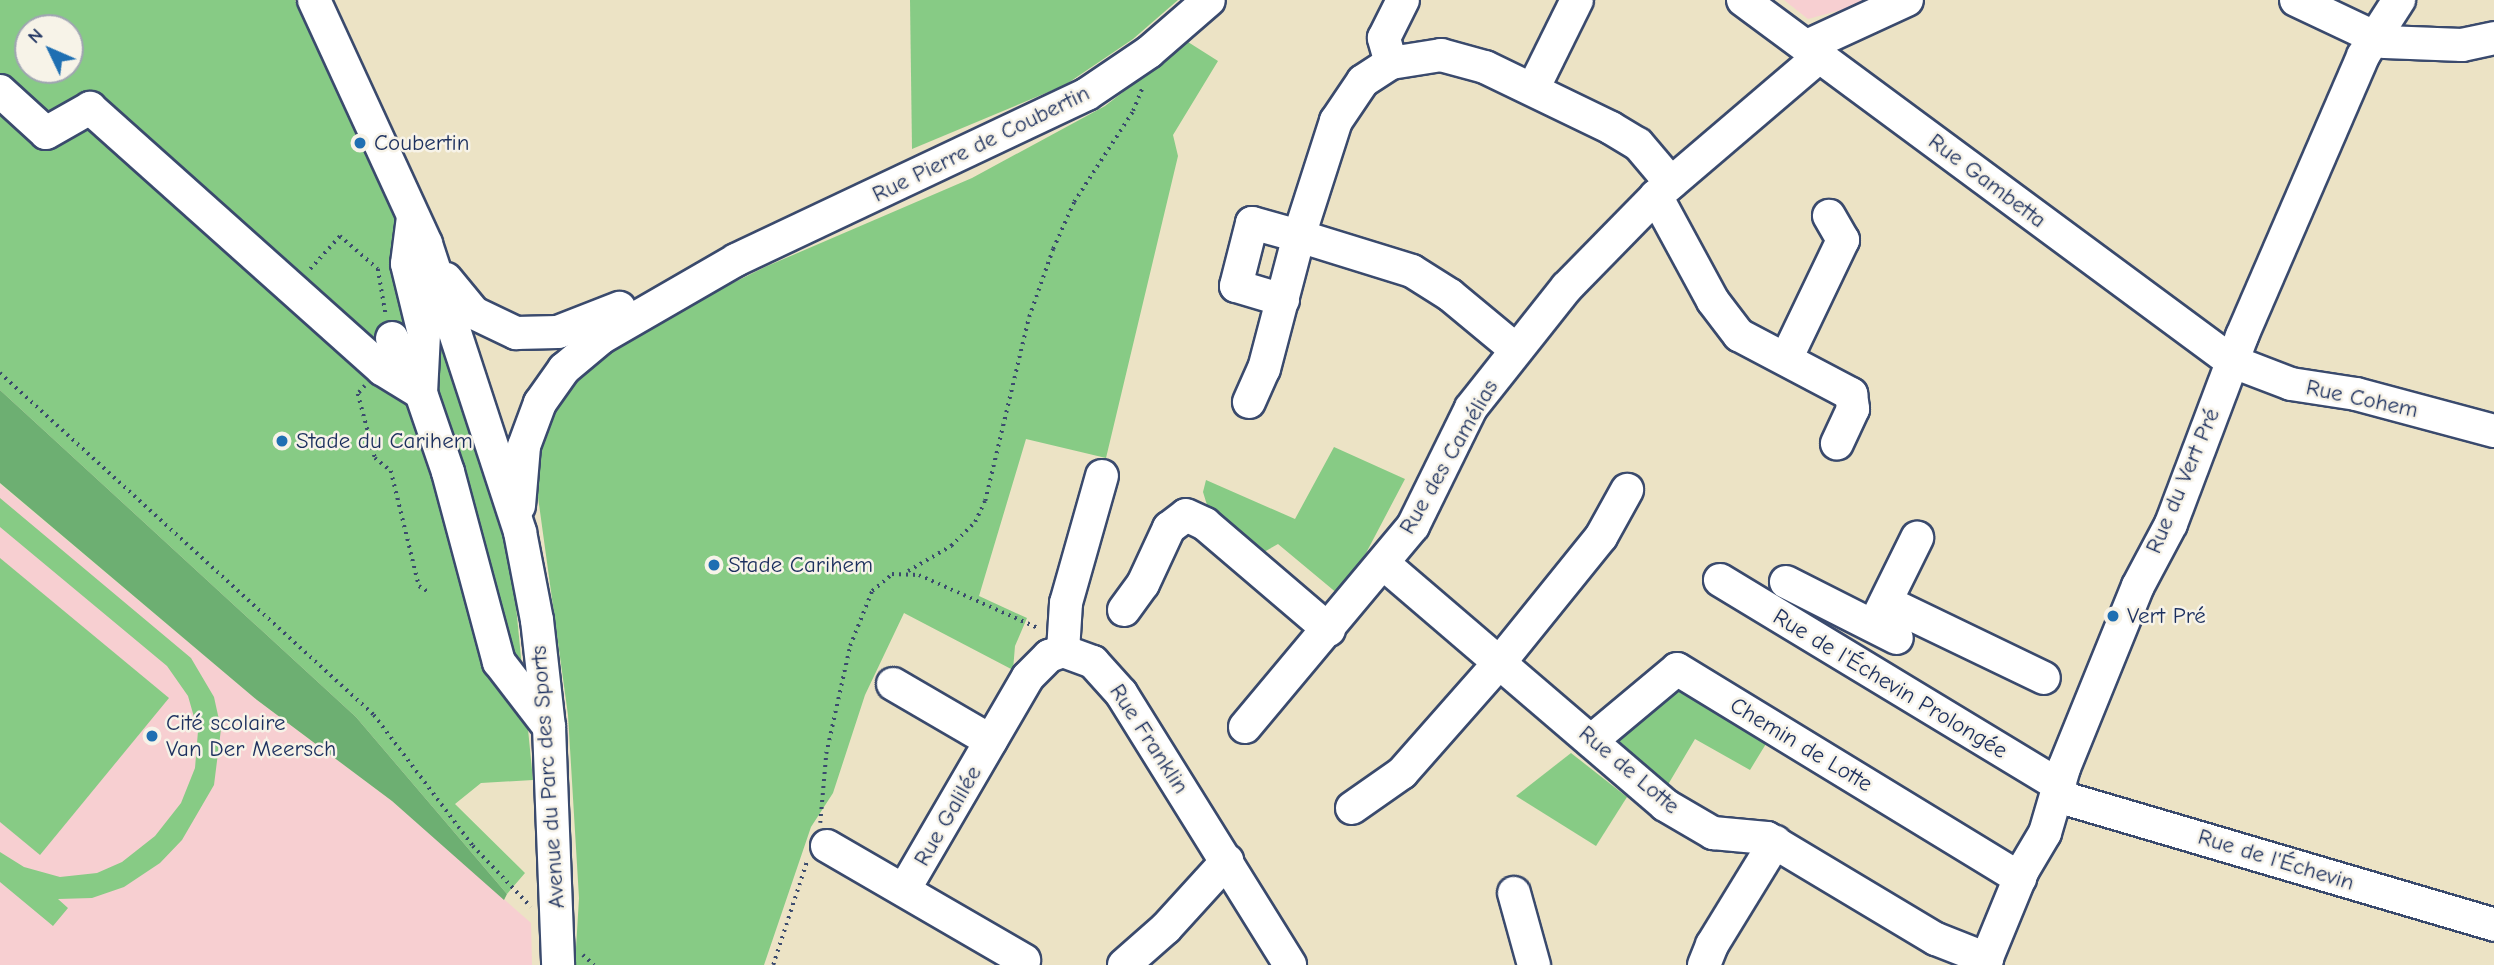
<!DOCTYPE html>
<meta charset="utf-8">
<style>
body{margin:0}
#map{position:relative;width:2494px;height:965px;overflow:hidden;background:#ece3c5;font-family:"Comic Neue",sans-serif}
div>[style]{position:absolute}
.built>*{inset:0;background:#f7cfd1}
.green>*{inset:0;background:#87cb85}
.forest>*{inset:0;background:#6daf72}
.path>*{height:3.5px;margin-top:-1.75px;transform-origin:0;background:repeating-linear-gradient(90deg,#3a4a6d 0 2px,transparent 0 7px)}
.roads{filter:drop-shadow(2px 0 #3a4a6d) drop-shadow(-2px 0 #3a4a6d) drop-shadow(0 2px #3a4a6d) drop-shadow(0 -2px #3a4a6d)}
.minor>*{height:32px;margin:-16px;padding:0 16px;transform-origin:16px;border-radius:16px;background:#fff}
.dots>*{width:19px;height:19px;translate:-50% -50%;box-sizing:border-box;border:4px solid #f7f3e8;border-radius:50%}
span{translate:-50% -50%;white-space:nowrap;text-align:center;line-height:1.15;-webkit-text-stroke:5px #f7f3e8;paint-order:stroke}
.poi-label{font-size:23px;color:#1b2f5e}
.left{translate:0 -50%;text-align:left}
.street-label{font-size:23px;color:#1b2f5e}
.north{position:absolute;left:14px;top:14px;width:70px;height:70px;box-sizing:border-box;background:#f7f3e8;border:2px solid #9fa5b1;border-radius:50%;rotate:314deg;font-size:19px;font-weight:700;line-height:28px;text-align:center;color:#1b2f5e}
.north::after{content:'';display:block;margin:auto;width:24px;height:32px;background:#1f6fb2;clip-path:polygon(50% 0,100% 100%,50% 72%,0 100%)}
</style>
<div id="map">
<div class="built">
<i style="clip-path:polygon(1784px 0,1878px 0,1808px 19px)"></i>
<i style="clip-path:polygon(0 484px,257px 700px,392px 801px,531px 923px,532px 965px,0 965px)"></i>
</div>
<div class="green">
<i style="clip-path:polygon(evenodd,0 0,295px 0,421px 263px,499px 518px,515px 596px,533px 780px,481px 783px,455px 804px,525px 873px,507px 894px,356px 717px,0 390px,0 0,28px 28px,70px 28px,70px 70px,28px 70px,28px 28px)"></i>
<i style="clip-path:polygon(910px 0,1178px 0,1133px 39px,1065px 85px,912px 149px)"></i>
<i style="clip-path:polygon(1188px 42px,1218px 61px,1173px 135px,1178px 156px,1106px 458px,1026px 439px,979px 596px,1027px 618px,1015px 646px,1013px 670px,904px 613px,865px 695px,833px 793px,811px 827px,764px 965px,575px 965px,579px 898px,568px 715px,534px 468px,541px 430px,556px 396px,616px 341px,765px 267px,972px 178px,1105px 106px)"></i>
<i style="clip-path:polygon(1334px 447px,1405px 479px,1355px 574px,1338px 594px,1278px 544px,1264px 552px,1207px 505px,1203px 492px,1206px 480px,1295px 519px)"></i>
<i style="clip-path:polygon(0 498px,191px 658px,214px 697px,221px 729px,214px 785px,182px 840px,160px 863px,124px 887px,92px 898px,58px 899px,68px 908px,53px 926px,0 882px,0 852px,24px 867px,60px 877px,97px 873px,122px 862px,155px 836px,181px 803px,195px 768px,198px 731px,188px 696px,167px 666px,0 527px)"></i>
<i style="clip-path:polygon(0 558px,169px 698px,40px 855px,0 822px)"></i>
<i style="clip-path:polygon(1678px 679px,1772px 734px,1750px 770px,1695px 739px,1666px 788px,1606px 740px)"></i>
<i style="clip-path:polygon(1571px 753px,1627px 797px,1596px 846px,1516px 796px)"></i>
</div>
<div class="forest">
<i style="clip-path:polygon(0 390px,356px 717px,507px 894px,504px 900px,392px 801px,257px 700px,0 483px)"></i>
</div>
<div class="path">
<i style="left:310px;top:269px;width:45px;rotate:-47.7deg"></i>
<i style="left:340px;top:236px;width:50px;rotate:41deg"></i>
<i style="left:378px;top:269px;width:48px;rotate:80.3deg"></i>
<i style="left:0;top:373px;width:507px;rotate:42.44deg"></i>
<i style="left:374px;top:715px;width:164px;rotate:52.9deg"></i>
<i style="left:473px;top:846px;width:84px;rotate:46.4deg"></i>
<i style="left:365px;top:386px;width:11px;rotate:131deg"></i>
<i style="left:358px;top:394px;width:66px;rotate:75.1deg"></i>
<i style="left:375px;top:458px;width:21px;rotate:39deg"></i>
<i style="left:391px;top:471px;width:118px;rotate:76.3deg"></i>
<i style="left:419px;top:586px;width:13px;rotate:32deg"></i>
<i style="left:908px;top:571px;width:50px;rotate:-30.2deg"></i>
<i style="left:951px;top:546px;width:34px;rotate:-45deg"></i>
<i style="left:975px;top:522px;width:23px;rotate:-65deg"></i>
<i style="left:985px;top:501px;width:189px;rotate:-76.6deg"></i>
<i style="left:1029px;top:317px;width:72px;rotate:-70.6deg"></i>
<i style="left:1053px;top:249px;width:51px;rotate:-65.9deg"></i>
<i style="left:1074px;top:202px;width:108px;rotate:-57deg"></i>
<i style="left:1133px;top:111px;width:24px;rotate:-68deg"></i>
<i style="left:820px;top:823px;width:69px;rotate:-85deg"></i>
<i style="left:826px;top:754px;width:111px;rotate:-77.5deg"></i>
<i style="left:850px;top:646px;width:59px;rotate:-68.2deg"></i>
<i style="left:872px;top:591px;width:26px;rotate:-40deg"></i>
<i style="left:892px;top:574px;width:27px;rotate:2deg"></i>
<i style="left:919px;top:575px;width:130px;rotate:24deg"></i>
<i style="left:583px;top:955px;width:15px;rotate:42deg"></i>
<i style="left:773px;top:965px;width:109px;rotate:-71.9deg"></i>
</div>
<div class="roads">
<div class="minor">
<i style="left:314px;top:0;width:268px;rotate:65.3deg"></i>
<i style="left:426px;top:244px;width:303px;rotate:71.9deg"></i>
<i style="left:520px;top:532px;width:90px;rotate:79.1deg"></i>
<i style="left:537px;top:620px;width:108px;rotate:83.6deg"></i>
<i style="left:549px;top:727px;width:238px;rotate:87.8deg"></i>
<i style="left:1743px;top:0;width:607px;rotate:36.49deg"></i>
<i style="left:2231px;top:361px;width:64px;rotate:21deg"></i>
<i style="left:2291px;top:384px;width:66px;rotate:8.7deg"></i>
<i style="left:2356px;top:394px;width:143px;rotate:15deg"></i>
<i style="left:2296px;top:0;width:98px;rotate:25.3deg"></i>
<i style="left:2385px;top:42px;width:77px;rotate:2.2deg"></i>
<i style="left:2462px;top:45px;width:33px;rotate:-12deg"></i>
<i style="left:1807px;top:46px;width:110px;rotate:-24.7deg"></i>
<i style="left:1391px;top:63px;width:26px;rotate:-106deg"></i>
<i style="left:1384px;top:38px;width:42px;rotate:-63.4deg"></i>
<i style="left:1533px;top:89px;width:99px;rotate:-63.7deg"></i>
<i style="left:0;top:91px;width:62px;rotate:42.4deg"></i>
<i style="left:46px;top:133px;width:51px;rotate:-29.6deg"></i>
<i style="left:90px;top:108px;width:392px;rotate:41.8deg"></i>
<i style="left:382px;top:369px;width:46px;rotate:31.6deg"></i>
<i style="left:421px;top:393px;width:62px;rotate:-117.8deg"></i>
<i style="left:1656px;top:196px;width:119px;rotate:61.5deg"></i>
<i style="left:1713px;top:301px;width:43px;rotate:52.6deg"></i>
<i style="left:1739px;top:335px;width:127px;rotate:27.8deg"></i>
<i style="left:1851px;top:394px;width:15px;rotate:82deg"></i>
<i style="left:1853px;top:409px;width:38px;rotate:115deg"></i>
<i style="left:413px;top:217px;width:47px;rotate:97.3deg"></i>
<i style="left:407px;top:264px;width:72px;rotate:76.3deg"></i>
<i style="left:424px;top:334px;width:59px;rotate:92.9deg"></i>
<i style="left:421px;top:393px;width:83px;rotate:71.1deg"></i>
<i style="left:448px;top:472px;width:197px;rotate:75deg"></i>
<i style="left:499px;top:662px;width:82px;rotate:52.4deg"></i>
<i style="left:446px;top:279px;width:44px;rotate:50.5deg"></i>
<i style="left:474px;top:313px;width:47px;rotate:25.5deg"></i>
<i style="left:516px;top:333px;width:42px;rotate:-1.4deg"></i>
<i style="left:558px;top:332px;width:66px;rotate:-21.5deg"></i>
<i style="left:1283px;top:300px;width:49px;rotate:-163.4deg"></i>
<i style="left:1236px;top:286px;width:65px;rotate:-75.7deg"></i>
<i style="left:1252px;top:223px;width:49px;rotate:15.5deg"></i>
<i style="left:1299px;top:236px;width:121px;rotate:-72.2deg"></i>
<i style="left:1336px;top:121px;width:48px;rotate:-56deg"></i>
<i style="left:1363px;top:81px;width:33px;rotate:-33deg"></i>
<i style="left:1391px;top:63px;width:51px;rotate:-9.1deg"></i>
<i style="left:1441px;top:55px;width:46px;rotate:15.3deg"></i>
<i style="left:1485px;top:67px;width:140px;rotate:25.8deg"></i>
<i style="left:1611px;top:128px;width:31px;rotate:31deg"></i>
<i style="left:1638px;top:144px;width:51px;rotate:49.8deg"></i>
<i style="left:1786px;top:359px;width:132px;rotate:-64.4deg"></i>
<i style="left:1843px;top:240px;width:28px;rotate:-120deg"></i>
<i style="left:1249px;top:402px;width:36px;rotate:-66deg"></i>
<i style="left:1264px;top:369px;width:138px;rotate:-75.3deg"></i>
<i style="left:1299px;top:236px;width:118px;rotate:17.2deg"></i>
<i style="left:1412px;top:271px;width:45px;rotate:32.3deg"></i>
<i style="left:1450px;top:295px;width:85px;rotate:39.7deg"></i>
<i style="left:519px;top:506px;width:60px;rotate:-85.2deg"></i>
<i style="left:524px;top:446px;width:46px;rotate:-69.6deg"></i>
<i style="left:540px;top:403px;width:42px;rotate:-54.8deg"></i>
<i style="left:564px;top:369px;width:48px;rotate:-40deg"></i>
<i style="left:601px;top:338px;width:156px;rotate:-30deg"></i>
<i style="left:736px;top:260px;width:388px;rotate:-25.3deg"></i>
<i style="left:1087px;top:94px;width:75px;rotate:-34.1deg"></i>
<i style="left:1149px;top:52px;width:79px;rotate:-40.9deg"></i>
<i style="left:1384px;top:564px;width:370px;rotate:40.6deg"></i>
<i style="left:1665px;top:805px;width:56px;rotate:30.3deg"></i>
<i style="left:1713px;top:833px;width:54px;rotate:5.3deg"></i>
<i style="left:1767px;top:838px;width:197px;rotate:30.9deg"></i>
<i style="left:1936px;top:939px;width:55px;rotate:21.4deg"></i>
<i style="left:1720px;top:580px;width:398px;rotate:31.2deg"></i>
<i style="left:1786px;top:582px;width:124px;rotate:26.8deg"></i>
<i style="left:1886px;top:602px;width:175px;rotate:25.7deg"></i>
<i style="left:1124px;top:610px;width:32px;rotate:-54deg"></i>
<i style="left:1143px;top:584px;width:62px;rotate:-65.1deg"></i>
<i style="left:1169px;top:528px;width:21px;rotate:-37deg"></i>
<i style="left:1186px;top:515px;width:21px;rotate:25deg"></i>
<i style="left:1205px;top:524px;width:163px;rotate:40.5deg"></i>
<i style="left:1876px;top:621px;width:93px;rotate:-63.7deg"></i>
<i style="left:1063px;top:651px;width:32px;rotate:20deg"></i>
<i style="left:1093px;top:662px;width:42px;rotate:47.9deg"></i>
<i style="left:1121px;top:693px;width:320px;rotate:58.1deg"></i>
<i style="left:1063px;top:651px;width:48px;rotate:-86.4deg"></i>
<i style="left:1066px;top:603px;width:132px;rotate:-74.2deg"></i>
<i style="left:893px;top:684px;width:113px;rotate:30.2deg"></i>
<i style="left:1245px;top:727px;width:262px;rotate:-50.1deg"></i>
<i style="left:1413px;top:526px;width:131px;rotate:-63.8deg"></i>
<i style="left:1471px;top:408px;width:154px;rotate:-51.6deg"></i>
<i style="left:1567px;top:287px;width:127px;rotate:-45.6deg"></i>
<i style="left:1656px;top:196px;width:216px;rotate:-40.5deg"></i>
<i style="left:1591px;top:741px;width:112px;rotate:-39.9deg"></i>
<i style="left:1677px;top:669px;width:402px;rotate:31.4deg"></i>
<i style="left:2057px;top:796px;width:456px;rotate:16.4deg"></i>
<i style="left:1352px;top:808px;width:61px;rotate:-35deg"></i>
<i style="left:1402px;top:773px;width:148px;rotate:-48.6deg"></i>
<i style="left:1500px;top:662px;width:161px;rotate:-51.1deg"></i>
<i style="left:1601px;top:537px;width:54px;rotate:-61deg"></i>
<i style="left:827px;top:846px;width:228px;rotate:30.1deg"></i>
<i style="left:904px;top:890px;width:246px;rotate:-59.8deg"></i>
<i style="left:1028px;top:677px;width:30px;rotate:-45deg"></i>
<i style="left:1049px;top:656px;width:15px;rotate:-20deg"></i>
<i style="left:1514px;top:893px;width:75px;rotate:74.5deg"></i>
<i style="left:1124px;top:965px;width:56px;rotate:-41.4deg"></i>
<i style="left:1166px;top:928px;width:91px;rotate:-47.7deg"></i>
<i style="left:1704px;top:965px;width:22px;rotate:-68deg"></i>
<i style="left:1712px;top:945px;width:121px;rotate:-58.5deg"></i>
<i style="left:1984px;top:965px;width:103px;rotate:-67.7deg"></i>
<i style="left:2023px;top:870px;width:43px;rotate:-59.3deg"></i>
<i style="left:2045px;top:833px;width:68px;rotate:-73.7deg"></i>
<i style="left:2064px;top:768px;width:196px;rotate:-67.9deg"></i>
<i style="left:2138px;top:586px;width:70px;rotate:-62deg"></i>
<i style="left:2171px;top:524px;width:201px;rotate:-69.3deg"></i>
<i style="left:2242px;top:336px;width:305px;rotate:-66.6deg"></i>
<i style="left:2363px;top:56px;width:67px;rotate:-57.3deg"></i>
</div>
</div>
<div class="dots">
<i style="left:360px;top:143px;background:#1f6fb2"></i>
<i style="left:282px;top:441px;background:#1f6fb2"></i>
<i style="left:714px;top:565px;background:#1f6fb2"></i>
<i style="left:2113px;top:616px;background:#1f6fb2"></i>
<i style="left:152px;top:736px;background:#1f6fb2"></i>
</div>
<div class="poi-label">
<span class="left" style="left:374px;top:143px">Coubertin</span>
<span class="left" style="left:296px;top:441px">Stade du Carihem</span>
<span class="left" style="left:728px;top:565px">Stade Carihem</span>
<span class="left" style="left:2127px;top:616px">Vert Pré</span>
<span class="left" style="left:166px;top:736px">Cité scolaire<br>Van Der Meersch</span>
</div>
<div class="street-label">
<span style="left:981px;top:144px;rotate:-26deg">Rue Pierre de Coubertin</span>
<span style="left:1987px;top:181px;rotate:37deg">Rue Gambetta</span>
<span style="left:2362px;top:399px;rotate:12deg">Rue Cohem</span>
<span style="left:1449px;top:457px;rotate:-60deg">Rue des Camélias</span>
<span style="left:2183px;top:481px;rotate:-67deg">Rue du Vert Pré</span>
<span style="left:1890px;top:684px;rotate:31deg">Rue de l'Échevin Prolongée</span>
<span style="left:1149px;top:739px;rotate:57deg">Rue Franklin</span>
<span style="left:1801px;top:745px;rotate:31deg">Chemin de Lotte</span>
<span style="left:1629px;top:770px;rotate:40deg">Rue de Lotte</span>
<span style="left:548px;top:777px;rotate:-94deg">Avenue du Parc des Sports</span>
<span style="left:948px;top:816px;rotate:-60deg">Rue Galilée</span>
<span style="left:2276px;top:860px;rotate:17deg">Rue de l'Échevin</span>
</div>
<div class="north">N</div>
</div>
